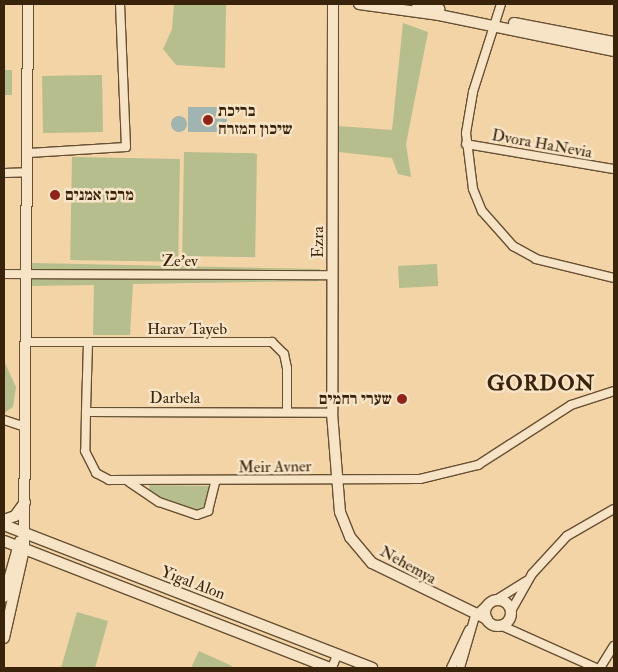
<!DOCTYPE html>
<meta charset="utf-8">
<style>
body{margin:0}
#map{position:relative;width:618px;height:672px;overflow:hidden;background:#f2d4a7;font-family:"IM FELL Double Pica","Frank Ruhl Libre",serif}
div>[style]{position:absolute}
.green>*{inset:0;background:#b5be8c;transform-origin:0 0}
.water>*{inset:0;background:#a0b5b2;transform-origin:0 0}
.round{border-radius:50%}
.roads{filter:drop-shadow(1px 0 #674f32) drop-shadow(-1px 0 #674f32) drop-shadow(0 1px #674f32) drop-shadow(0 -1px #674f32)}
.street>*{height:8px;margin:-4px;padding:0 4px;transform-origin:4px;border-radius:4px;background:#f7e3c6}
.secondary>*{height:10px;margin:-5px;padding:0 5px;transform-origin:5px;border-radius:5px;background:#f7e3c6}
.secondary>.ring{margin:-5px;padding:0;box-sizing:content-box;background:none;border:10px solid #f7e3c6;border-radius:50%}
.dots>*{width:14px;height:14px;translate:-50% -50%;box-sizing:border-box;border:2px solid #f7e3c6;border-radius:50%}
span{translate:-50% -50%;white-space:nowrap;text-align:center;line-height:1.15;-webkit-text-stroke:5px #f7e3c6;paint-order:stroke}
.poi-label{font-size:16px;color:#39230b;font-weight:700}
.left{translate:0 -50%;text-align:left}
.right{translate:-100% -50%;text-align:right}
.street-label{font-size:16px;color:#39230b}
.district-label{font-size:21px;color:#39230b;font-weight:700;letter-spacing:1px}
.frame{position:absolute;inset:0;border:5px solid #39230b;pointer-events:none}
</style>
<div id="map">
<div class="green">
<i style="clip-path:polygon(174px 4px,226px 4px,225px 68px,176px 65px,163px 49px,172px 29px)"></i>
<i style="clip-path:polygon(403px 23px,428px 32px,406px 144px,411px 177px,398px 174px,392px 158px,339px 152px,338px 126px,392px 130px)"></i>
<i style="left:4px;top:70px;width:8px;height:25px"></i>
<i style="left:102px;top:75px;width:57px;height:60px;rotate:89deg"></i>
<i style="left:184px;top:152px;width:73px;height:104px;rotate:1deg"></i>
<i style="left:72px;top:157px;width:108px;height:103px;rotate:1deg"></i>
<i style="clip-path:polygon(32px 263px,320px 269px,318px 281px,133px 284px,130px 335px,93px 335px,94px 285px,32px 286px)"></i>
<i style="left:437px;top:264px;width:22px;height:39px;rotate:87deg"></i>
<i style="clip-path:polygon(4px 361px,16px 387px,13px 407px,4px 413px)"></i>
<i style="clip-path:polygon(149px 485px,210px 486px,206px 505px,197px 510px,150px 494px)"></i>
<i style="clip-path:polygon(77px 612px,108px 621px,95px 668px,61px 668px)"></i>
<i style="clip-path:polygon(199px 651px,232px 666px,231px 668px,191px 668px)"></i>
</div>
<div class="water">
<i style="left:188px;top:107px;width:39px;height:25px"></i>
<i class="round" style="left:171px;top:116px;width:16px;height:16px"></i>
</div>
<div class="roads">
<div class="street">
<i style="left:501px;top:4px;width:92px;rotate:107.7deg"></i>
<i style="left:473px;top:92px;width:42px;rotate:99.7deg"></i>
<i style="left:466px;top:133px;width:56px;rotate:82.9deg"></i>
<i style="left:473px;top:189px;width:24px;rotate:68deg"></i>
<i style="left:482px;top:211px;width:47px;rotate:48.5deg"></i>
<i style="left:513px;top:246px;width:26px;rotate:29deg"></i>
<i style="left:536px;top:259px;width:80px;rotate:13.7deg"></i>
<i style="left:466px;top:144px;width:150px;rotate:9.6deg"></i>
<i style="left:29px;top:153px;width:97px;rotate:-3.5deg"></i>
<i style="left:126px;top:147px;width:143px;rotate:-92.4deg"></i>
<i style="left:4px;top:173px;width:24px;rotate:-2deg"></i>
<i style="left:4px;top:274px;width:329px;rotate:0.2deg"></i>
<i style="left:27px;top:342px;width:245px"></i>
<i style="left:272px;top:342px;width:17px;rotate:45deg"></i>
<i style="left:284px;top:354px;width:14px;rotate:78deg"></i>
<i style="left:287px;top:368px;width:44px;rotate:90deg"></i>
<i style="left:88px;top:343px;width:69px;rotate:91.7deg"></i>
<i style="left:86px;top:412px;width:246px;rotate:0.2deg"></i>
<i style="left:86px;top:412px;width:39px;rotate:91deg"></i>
<i style="left:85px;top:451px;width:25px;rotate:63deg"></i>
<i style="left:96px;top:473px;width:15px;rotate:28deg"></i>
<i style="left:109px;top:480px;width:311px;rotate:-0.2deg"></i>
<i style="left:420px;top:479px;width:60px;rotate:-13.6deg"></i>
<i style="left:478px;top:465px;width:111px;rotate:-32.8deg"></i>
<i style="left:571px;top:405px;width:45px;rotate:-18deg"></i>
<i style="left:4px;top:420px;width:23px;rotate:18deg"></i>
<i style="left:129px;top:482px;width:36px;rotate:34deg"></i>
<i style="left:159px;top:502px;width:40px;rotate:18.9deg"></i>
<i style="left:197px;top:515px;width:12px;rotate:-20deg"></i>
<i style="left:208px;top:511px;width:30px;rotate:-76deg"></i>
<i style="left:496px;top:600px;width:36px;rotate:-32deg"></i>
<i style="left:511px;top:611px;width:43px;rotate:-60.4deg"></i>
<i style="left:532px;top:574px;width:52px;rotate:-47.4deg"></i>
<i style="left:567px;top:536px;width:54px;rotate:-29.9deg"></i>
<i style="left:500px;top:625px;width:105px;rotate:24.1deg"></i>
<i style="left:332px;top:668px;width:14px;rotate:-69deg"></i>
<i style="left:451px;top:668px;width:42px;rotate:-64.7deg"></i>
<i style="left:460px;top:668px;width:54px;rotate:-73.9deg"></i>
<i style="left:475px;top:616px;width:16px;rotate:-43deg"></i>
<i style="left:600px;top:668px;width:26px;rotate:-58deg"></i>
</div>
<div class="secondary">
<i style="left:333px;top:4px;width:409px;rotate:90.1deg"></i>
<i style="left:332px;top:413px;width:99px;rotate:85.4deg"></i>
<i style="left:340px;top:512px;width:27px;rotate:68deg"></i>
<i style="left:350px;top:537px;width:34px;rotate:50deg"></i>
<i style="left:372px;top:563px;width:128px;rotate:26deg"></i>
<i style="left:359px;top:4px;width:81px;rotate:7.8deg"></i>
<i style="left:439px;top:15px;width:179px;rotate:11.6deg"></i>
<i style="left:417px;top:4px;width:23px;rotate:13deg"></i>
<i style="left:514px;top:23px;width:102px;rotate:10.8deg"></i>
<i style="left:4px;top:520px;width:12px;rotate:-20deg"></i>
<i style="left:15px;top:516px;width:17px;rotate:-54deg"></i>
<i style="left:4px;top:525px;width:395px;rotate:21.2deg"></i>
<i style="left:4px;top:541px;width:349px;rotate:21.3deg"></i>
<i style="left:4px;top:597px;width:58px;rotate:-74.1deg"></i>
<i class="ring" style="left:485px;top:600px;width:16px;height:16px"></i>
<i style="left:4px;top:638px;width:91px;rotate:-77.3deg"></i>
<i style="left:24px;top:549px;width:545px;rotate:-89.58deg"></i>
</div>
</div>
<div class="dots">
<i style="left:208px;top:120px;background:#8f2418"></i>
<i style="left:55px;top:195px;background:#8f2418"></i>
<i style="left:402px;top:399px;background:#8f2418"></i>
</div>
<div class="poi-label">
<span class="left" style="left:218px;top:120px">בריכת<br>שיכון המזרח</span>
<span class="left" style="left:65px;top:195px">מרכז אמנים</span>
<span class="right" style="left:392px;top:399px">שערי רחמים</span>
</div>
<div class="street-label">
<span style="left:542px;top:144px;rotate:10deg">Dvora HaNevia</span>
<span style="left:318px;top:242px;rotate:-90deg">Ezra</span>
<span style="left:180px;top:261px">Ze'ev</span>
<span style="left:187px;top:329px">Harav Tayeb</span>
<span style="left:175px;top:398px">Darbela</span>
<span style="left:275px;top:467px;rotate:-1deg">Meir Avner</span>
<span style="left:408px;top:565px;rotate:29deg">Nehemya</span>
<span style="left:193px;top:583px;rotate:21deg">Yigal Alon</span>
</div>
<div class="district-label">
<span style="left:541px;top:384px">GORDON</span>
</div>
<div class="frame"></div>
</div>
